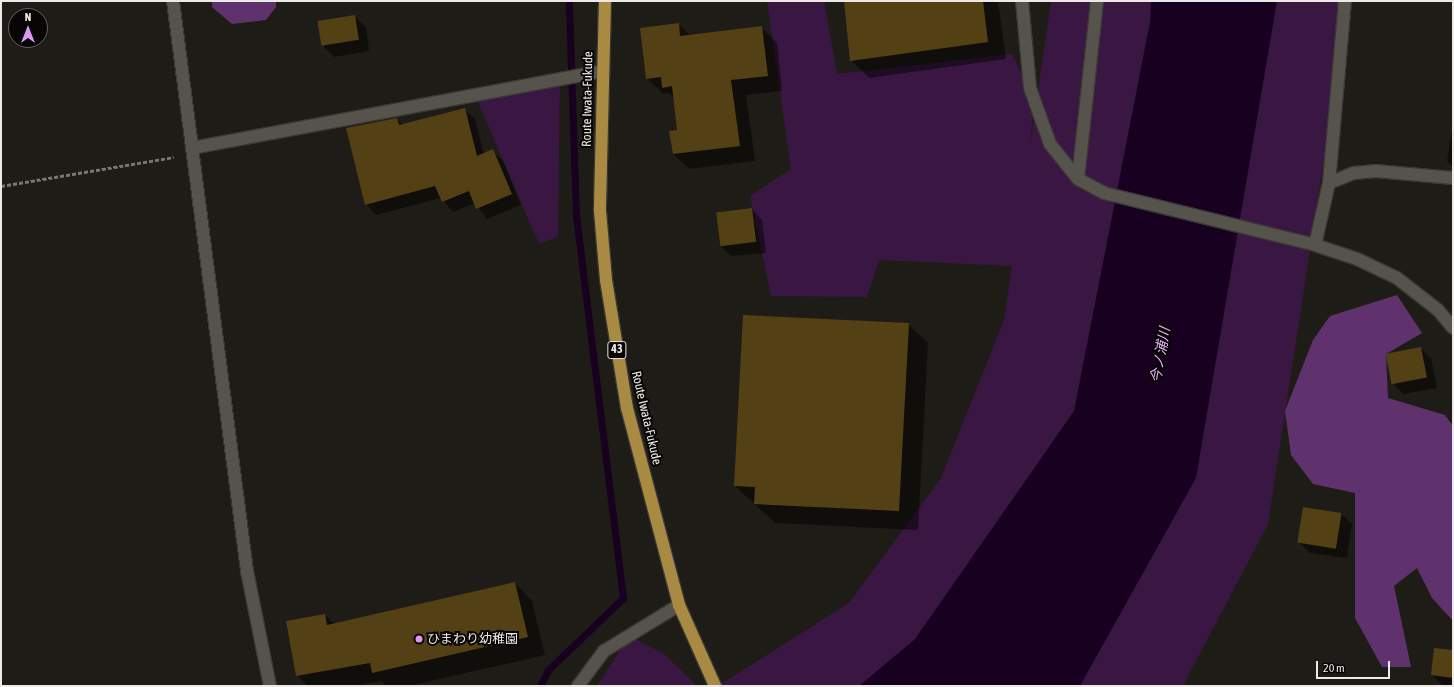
<!DOCTYPE html>
<meta charset="utf-8">
<style>
body{margin:0}
#map{position:relative;width:1454px;height:687px;overflow:hidden;background:#1e1c16;font-family:"Asap Condensed","Noto Sans JP",sans-serif}
div>[style]{position:absolute}
.green>*{inset:0;background:#391742}
.forest>*{inset:0;background:#60326d}
.water>*{inset:0;background:#180021}
.shadow>*{inset:0;background:#0007}
.stream>*{height:7px;margin:-3.5px;padding:0 3.5px;transform-origin:3.5px;border-radius:3.5px;background:#180021}
.building>*{inset:0;background:#534015;transform-origin:0 0}
.path>*{height:2.5px;margin-top:-1.25px;transform-origin:0;background:repeating-linear-gradient(90deg,#797772 0 4px,transparent 0 6px)}
.roads{filter:drop-shadow(1px 0 #3a3835) drop-shadow(-1px 0 #3a3835) drop-shadow(0 1px #3a3835) drop-shadow(0 -1px #3a3835)}
.street>*{height:12px;margin:-6px;padding:0 6px;transform-origin:6px;border-radius:6px;background:#56534d}
.secondary>*{height:12px;margin:-6px;padding:0 6px;transform-origin:6px;border-radius:6px;background:#56534d}
.primary>*{height:12px;margin:-6px;padding:0 6px;transform-origin:6px;border-radius:6px;background:#a98a42}
.dots>*{width:11px;height:11px;translate:-50% -50%;box-sizing:border-box;border:2px solid #070605;border-radius:50%}
span{translate:-50% -50%;white-space:nowrap;text-align:center;line-height:1.15;-webkit-text-stroke:4px #070605;paint-order:stroke}
.shield-label span{padding:1px 3px;background:#070605;border:1px solid;border-radius:3px;-webkit-text-stroke-width:0}
.shield-label{font-size:12px;color:#ebeae6;font-weight:700}
.street-label{font-size:13px;color:#ebeae6}
.poi-label{font-size:13px;color:#ebeae6}
.left{translate:0 -50%;text-align:left}
.water-label{font-size:14px;color:#e9b3f9;font-style:italic}
.frame{position:absolute;inset:0;border:2px solid #ebeae6;pointer-events:none}
.north{position:absolute;left:8px;top:8px;width:40px;height:40px;box-sizing:border-box;background:#070605;border:1px solid #62615f;border-radius:50%;rotate:0deg;font-size:11px;font-weight:700;line-height:16px;text-align:center;color:#ebeae6}
.north::after{content:'';display:block;margin:auto;width:14px;height:18px;background:#de98f2;clip-path:polygon(50% 0,100% 100%,50% 72%,0 100%)}
.scale{position:absolute;left:1316px;top:661px;width:74px;height:18px;box-sizing:border-box;border:2px solid #ebeae6;border-top:0;padding-left:5px;font-size:12px;line-height:14px;white-space:nowrap;color:#ebeae6;-webkit-text-stroke:3px #070605;paint-order:stroke}
</style>
<div id="map">
<div class="green">
<i style="clip-path:polygon(767px 1px,824px 1px,837px 74px,1012px 54px,1034px 99px,1030px 145px,1051px 1px,1345px 1px,1341px 49px,1268px 524px,1183px 686px,718px 686px,849px 603px,941px 478px,1004px 320px,1012px 266px,879px 260px,867px 297px,771px 296px,750px 196px,791px 169px)"></i>
<i style="clip-path:polygon(560px 79px,558px 237px,539px 244px,475px 95px)"></i>
<i style="clip-path:polygon(629px 636px,663px 653px,697px 686px,597px 686px)"></i>
</div>
<div class="forest">
<i style="clip-path:polygon(212px 1px,276px 1px,276px 7px,266px 20px,232px 24px,212px 7px)"></i>
<i style="clip-path:polygon(1397px 295px,1422px 333px,1386px 354px,1388px 398px,1445px 415px,1453px 426px,1453px 621px,1432px 598px,1417px 568px,1394px 586px,1411px 667px,1382px 667px,1355px 618px,1355px 493px,1313px 484px,1291px 455px,1285px 411px,1313px 340px,1330px 316px)"></i>
</div>
<div class="water">
<i style="clip-path:polygon(1151px 1px,1277px 1px,1196px 478px,1080px 686px,859px 686px,915px 639px,1074px 411px,1150px 22px)"></i>
</div>
<div class="shadow">
<i style="clip-path:polygon(845px 1px,998px 1px,1006px 59px,869px 78px,851px 60px)"></i>
<i style="clip-path:polygon(355px 17px,366px 27px,369px 51px,334px 57px,323px 46px)"></i>
<i style="clip-path:polygon(679px 24px,690px 35px,761px 27px,777px 43px,782px 91px,746px 95px,755px 161px,689px 169px,673px 154px,678px 131px,674px 98px,669px 93px,663px 94px,647px 78px)"></i>
<i style="clip-path:polygon(464px 109px,475px 119px,484px 154px,492px 151px,503px 161px,521px 205px,487px 219px,475px 203px,453px 212px,441px 198px,376px 215px,366px 204px,397px 119px,403px 125px)"></i>
<i style="clip-path:polygon(1453px 124px,1453px 167px,1447px 161px)"></i>
<i style="clip-path:polygon(752px 209px,762px 220px,766px 253px,731px 256px,721px 246px)"></i>
<i style="clip-path:polygon(908px 324px,928px 343px,918px 530px,775px 523px,735px 486px)"></i>
<i style="clip-path:polygon(1420px 348px,1431px 358px,1437px 388px,1404px 394px,1393px 384px,1387px 354px)"></i>
<i style="clip-path:polygon(1341px 514px,1352px 524px,1347px 558px,1310px 553px,1299px 542px)"></i>
<i style="clip-path:polygon(515px 583px,532px 601px,545px 655px,409px 686px,386px 686px,382px 681px,354px 686px,307px 686px,297px 675px,325px 615px,335px 624px)"></i>
<i style="clip-path:polygon(1453px 651px,1453px 686px,1442px 685px,1432px 675px)"></i>
</div>
<div class="stream">
<i style="left:540px;top:686px;width:18px;rotate:-63deg"></i>
<i style="left:548px;top:670px;width:104px;rotate:-43.8deg"></i>
<i style="left:623px;top:598px;width:384px;rotate:-97deg"></i>
<i style="left:576px;top:217px;width:216px;rotate:-91.9deg"></i>
</div>
<div class="building">
<i style="clip-path:polygon(844px 1px,983px 1px,988px 42px,850px 61px)"></i>
<i style="left:355px;top:15px;width:25px;height:38px;rotate:81deg"></i>
<i style="clip-path:polygon(679px 23px,680px 36px,762px 26px,768px 76px,731px 80px,740px 146px,673px 154px,669px 131px,677px 130px,672px 86px,662px 88px,661px 77px,646px 79px,640px 28px)"></i>
<i style="clip-path:polygon(465px 108px,477px 156px,493px 149px,512px 194px,476px 209px,469px 191px,442px 202px,435px 186px,365px 205px,346px 128px,397px 118px,399px 125px)"></i>
<i style="left:752px;top:208px;width:34px;height:36px;rotate:83deg"></i>
<i style="clip-path:polygon(743px 315px,909px 323px,899px 511px,754px 504px,755px 487px,734px 486px)"></i>
<i style="left:1421px;top:347px;width:31px;height:36px;rotate:79deg"></i>
<i style="left:1303px;top:507px;width:39px;height:36px;rotate:9deg"></i>
<i style="clip-path:polygon(515px 582px,528px 637px,372px 673px,370px 663px,296px 676px,286px 621px,325px 614px,327px 625px)"></i>
<i style="clip-path:polygon(1434px 648px,1453px 650px,1453px 678px,1431px 675px)"></i>
</div>
<div class="path">
<i style="left:1px;top:186px;width:175px;rotate:-9.5deg"></i>
</div>
<div class="roads">
<div class="street">
<i style="left:173px;top:1px;width:575px;rotate:82.6deg"></i>
<i style="left:247px;top:571px;width:117px;rotate:78.7deg"></i>
<i style="left:192px;top:148px;width:418px;rotate:-10.6deg"></i>
<i style="left:1078px;top:179px;width:179px;rotate:-83.9deg"></i>
<i style="left:1329px;top:183px;width:27px;rotate:-22deg"></i>
<i style="left:1354px;top:173px;width:22px;rotate:-5deg"></i>
<i style="left:1376px;top:171px;width:77px;rotate:5.2deg"></i>
<i style="left:1315px;top:245px;width:64px;rotate:-77.3deg"></i>
<i style="left:1329px;top:183px;width:183px;rotate:-85deg"></i>
</div>
<div class="secondary">
<i style="left:1022px;top:1px;width:87px;rotate:84.7deg"></i>
<i style="left:1030px;top:88px;width:59px;rotate:70.3deg"></i>
<i style="left:1050px;top:144px;width:45px;rotate:51.3deg"></i>
<i style="left:1078px;top:179px;width:30px;rotate:28deg"></i>
<i style="left:1104px;top:193px;width:217px;rotate:13.8deg"></i>
<i style="left:1315px;top:245px;width:44px;rotate:18.4deg"></i>
<i style="left:1357px;top:259px;width:44px;rotate:25.4deg"></i>
<i style="left:1397px;top:278px;width:52px;rotate:38deg"></i>
<i style="left:1438px;top:310px;width:23px;rotate:50deg"></i>
<i style="left:578px;top:686px;width:44px;rotate:-53.4deg"></i>
<i style="left:604px;top:651px;width:88px;rotate:-31.5deg"></i>
</div>
<div class="primary">
<i style="left:605px;top:1px;width:210px;rotate:91.4deg"></i>
<i style="left:600px;top:211px;width:69px;rotate:85deg"></i>
<i style="left:606px;top:280px;width:130px;rotate:80.7deg"></i>
<i style="left:627px;top:408px;width:204px;rotate:75.2deg"></i>
<i style="left:679px;top:605px;width:89px;rotate:66deg"></i>
</div>
</div>
<div class="dots">
<i style="left:419px;top:639px;background:#de98f2"></i>
</div>
<div class="shield-label">
<span style="left:617px;top:350px">43</span>
</div>
<div class="street-label">
<span style="left:588px;top:99px;rotate:-89deg">Route Iwata-Fukude</span>
<span style="left:646px;top:418px;rotate:77deg">Route Iwata-Fukude</span>
</div>
<div class="poi-label">
<span class="left" style="left:427px;top:639px">ひまわり幼稚園</span>
</div>
<div class="water-label">
<span style="left:1160px;top:355px;rotate:-80deg">今ノ浦川</span>
</div>
<div class="frame"></div>
<div class="north">N</div>
<div class="scale">20 m</div>
</div>
